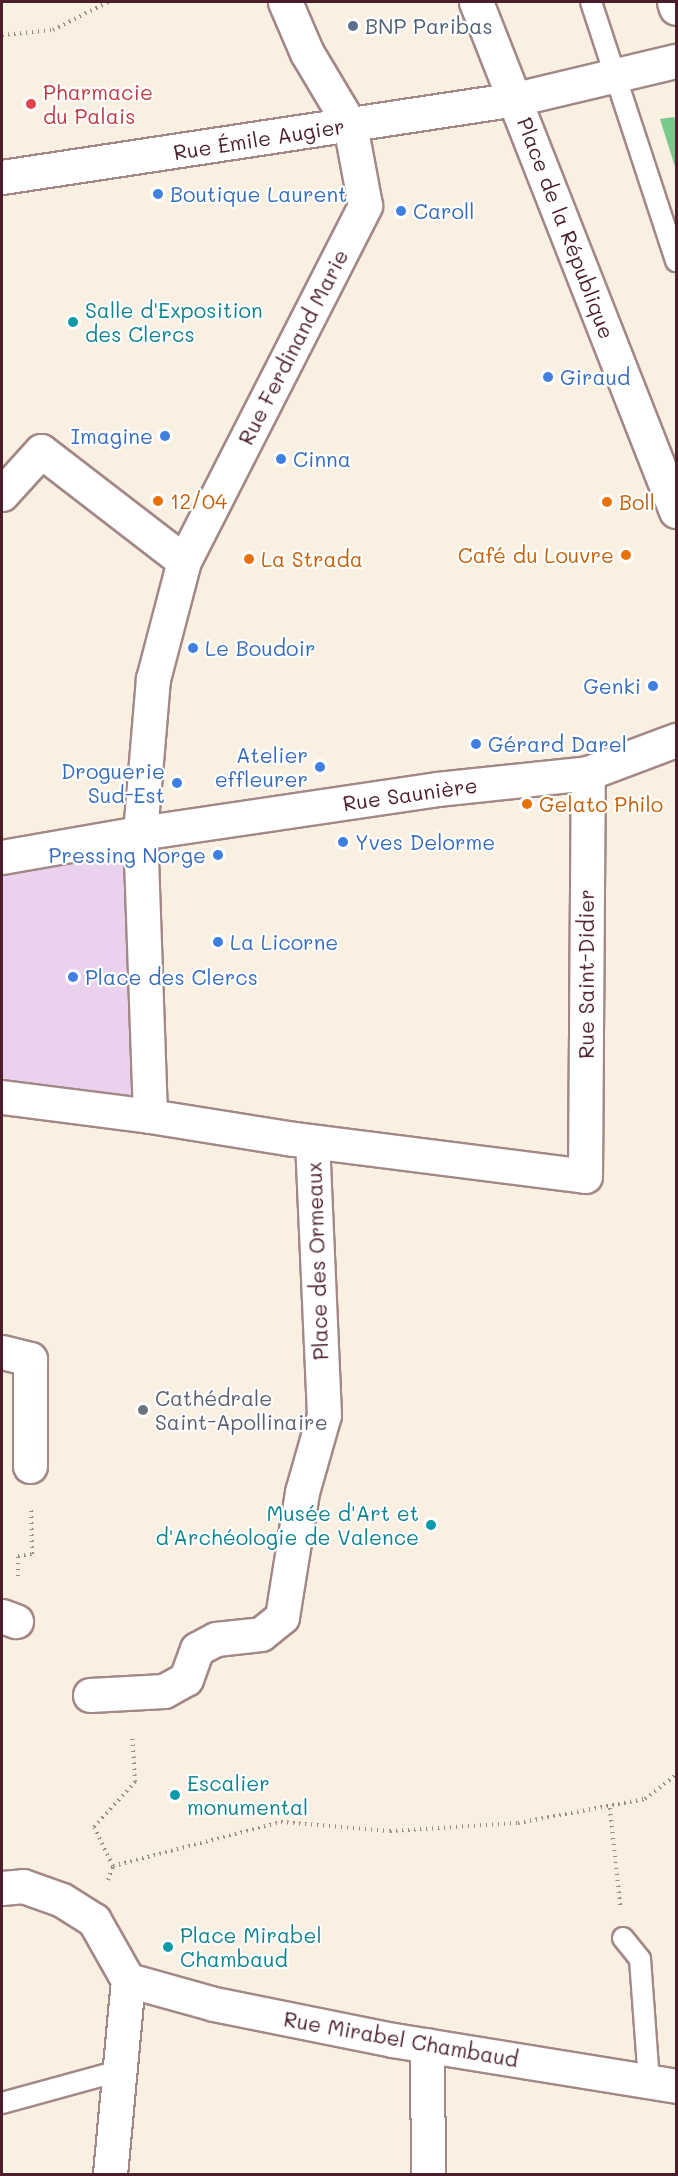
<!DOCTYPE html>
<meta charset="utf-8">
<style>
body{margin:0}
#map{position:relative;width:678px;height:2176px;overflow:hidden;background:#faf0e2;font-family:Mali,sans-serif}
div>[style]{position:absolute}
.built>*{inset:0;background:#ead1ed}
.green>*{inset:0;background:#77ca8c}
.path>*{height:4px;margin-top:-2px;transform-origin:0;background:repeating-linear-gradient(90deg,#a28886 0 1.5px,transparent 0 6px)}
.roads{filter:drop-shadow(2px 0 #a28886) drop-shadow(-2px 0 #a28886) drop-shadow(0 2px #a28886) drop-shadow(0 -2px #a28886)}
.lane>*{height:20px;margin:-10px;padding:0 10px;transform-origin:10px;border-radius:10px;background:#fff}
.street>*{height:33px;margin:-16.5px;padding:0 16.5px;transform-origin:16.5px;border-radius:16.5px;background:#fff}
.primary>*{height:33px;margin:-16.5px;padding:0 16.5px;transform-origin:16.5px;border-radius:16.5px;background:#fff}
.dots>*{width:16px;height:16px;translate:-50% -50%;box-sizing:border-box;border:3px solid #fff;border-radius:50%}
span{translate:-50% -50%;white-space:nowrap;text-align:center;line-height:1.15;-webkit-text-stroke:4.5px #fff;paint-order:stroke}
.service-label{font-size:21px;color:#4e5e75}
.left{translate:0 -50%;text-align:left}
.health-label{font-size:21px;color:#be3a42}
.street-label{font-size:21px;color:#4a1f2b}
.shop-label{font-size:21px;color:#366cbe}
.right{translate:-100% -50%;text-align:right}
.culture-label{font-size:21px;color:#0d838f}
.food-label{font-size:21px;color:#c56008}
.worship-label{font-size:21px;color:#5b616d}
.frame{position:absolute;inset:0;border:3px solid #4a1f2b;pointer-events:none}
</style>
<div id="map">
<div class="built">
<i style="clip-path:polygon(140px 833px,150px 1116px,2px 1097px,2px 857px)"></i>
</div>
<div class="green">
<i style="clip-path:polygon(674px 117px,676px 123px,676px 170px,660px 119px)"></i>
</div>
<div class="path">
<i style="left:2px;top:35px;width:51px;rotate:-5.6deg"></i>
<i style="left:53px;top:30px;width:62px;rotate:-27deg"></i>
<i style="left:18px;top:1576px;width:20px;rotate:-90deg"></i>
<i style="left:18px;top:1556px;width:14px;rotate:-8deg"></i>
<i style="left:32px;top:1554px;width:48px;rotate:-91.2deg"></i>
<i style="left:610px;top:1808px;width:98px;rotate:84.1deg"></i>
<i style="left:113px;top:1866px;width:174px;rotate:-14.7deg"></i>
<i style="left:281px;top:1822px;width:109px;rotate:4.7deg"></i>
<i style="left:390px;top:1831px;width:128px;rotate:-3.6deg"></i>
<i style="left:518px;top:1823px;width:129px;rotate:-10.7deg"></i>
<i style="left:645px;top:1799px;width:39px;rotate:-38deg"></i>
<i style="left:113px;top:1866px;width:43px;rotate:-116deg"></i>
<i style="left:94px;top:1827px;width:61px;rotate:-47.7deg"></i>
<i style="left:135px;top:1782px;width:48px;rotate:-93.6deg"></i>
<i style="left:108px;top:1880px;width:15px;rotate:-70deg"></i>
</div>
<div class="roads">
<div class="lane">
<i style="left:591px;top:2px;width:273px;rotate:71.8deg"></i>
<i style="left:623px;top:1938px;width:27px;rotate:51deg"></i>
<i style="left:640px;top:1959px;width:122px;rotate:85.8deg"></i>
<i style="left:2px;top:2103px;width:121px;rotate:-15.3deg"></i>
</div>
<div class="street">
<i style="left:476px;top:2px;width:547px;rotate:68.55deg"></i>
<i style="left:2px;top:177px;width:520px;rotate:-8.63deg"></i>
<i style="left:516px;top:99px;width:164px;rotate:-13.4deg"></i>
<i style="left:2px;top:494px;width:58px;rotate:-47.8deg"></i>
<i style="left:41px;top:451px;width:180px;rotate:37.6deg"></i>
<i style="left:2px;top:857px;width:140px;rotate:-9.9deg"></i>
<i style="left:140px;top:833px;width:300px;rotate:-8.4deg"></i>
<i style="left:437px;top:789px;width:152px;rotate:-6deg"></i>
<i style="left:588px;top:773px;width:94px;rotate:-20.6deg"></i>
<i style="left:2px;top:1097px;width:149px;rotate:7.3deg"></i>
<i style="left:150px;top:1116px;width:146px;rotate:9.1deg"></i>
<i style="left:294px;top:1139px;width:293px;rotate:7.2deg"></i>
<i style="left:585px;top:1176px;width:403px;rotate:-89.6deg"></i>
<i style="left:150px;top:1116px;width:283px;rotate:-92deg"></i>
<i style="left:140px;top:833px;width:155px;rotate:-85.2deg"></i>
<i style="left:153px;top:679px;width:122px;rotate:-75.3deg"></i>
<i style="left:184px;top:561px;width:399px;rotate:-63deg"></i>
<i style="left:365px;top:205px;width:81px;rotate:-100.6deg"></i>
<i style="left:350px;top:125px;width:84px;rotate:-120.8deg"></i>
<i style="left:307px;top:53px;width:56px;rotate:-113.3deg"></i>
<i style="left:2px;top:1352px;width:29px;rotate:14deg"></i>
<i style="left:30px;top:1359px;width:107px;rotate:90deg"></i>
<i style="left:2px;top:1616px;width:15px;rotate:20deg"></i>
<i style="left:90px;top:1695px;width:74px;rotate:-3.1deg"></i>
<i style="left:164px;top:1691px;width:25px;rotate:-29deg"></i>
<i style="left:186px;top:1679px;width:32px;rotate:-70deg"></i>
<i style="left:197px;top:1649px;width:21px;rotate:-28deg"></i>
<i style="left:216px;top:1639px;width:45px;rotate:-6.3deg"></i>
<i style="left:261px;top:1634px;width:27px;rotate:-39deg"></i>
<i style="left:282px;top:1617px;width:127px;rotate:-80.9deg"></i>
<i style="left:302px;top:1492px;width:80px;rotate:-74.1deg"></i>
<i style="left:324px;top:1415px;width:273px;rotate:-92.5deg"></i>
<i style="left:2px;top:1888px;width:21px;rotate:-5deg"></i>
<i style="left:23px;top:1886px;width:41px;rotate:19.7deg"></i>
<i style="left:62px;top:1900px;width:38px;rotate:32deg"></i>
<i style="left:94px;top:1920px;width:69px;rotate:60.5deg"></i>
<i style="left:128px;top:1980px;width:89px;rotate:15.6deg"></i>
<i style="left:214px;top:2004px;width:183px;rotate:11.4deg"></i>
<i style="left:393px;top:2040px;width:287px;rotate:9.2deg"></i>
<i style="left:427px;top:2045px;width:129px;rotate:89.6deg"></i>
<i style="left:110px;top:2174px;width:195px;rotate:-84.7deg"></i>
</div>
<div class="primary">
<i style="left:674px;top:2px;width:6px;rotate:72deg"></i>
</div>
</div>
<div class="dots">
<i style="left:353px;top:26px;background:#5c6f8a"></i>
<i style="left:31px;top:104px;background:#e0444e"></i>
<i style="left:158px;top:194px;background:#3f7fe0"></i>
<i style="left:401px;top:211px;background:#3f7fe0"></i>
<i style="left:73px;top:322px;background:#0f9aa8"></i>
<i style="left:548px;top:377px;background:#3f7fe0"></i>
<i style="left:165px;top:436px;background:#3f7fe0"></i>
<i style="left:281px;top:459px;background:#3f7fe0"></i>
<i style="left:158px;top:501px;background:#e8710a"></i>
<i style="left:607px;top:502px;background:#e8710a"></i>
<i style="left:626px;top:555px;background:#e8710a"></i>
<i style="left:249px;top:559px;background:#e8710a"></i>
<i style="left:193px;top:648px;background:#3f7fe0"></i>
<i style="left:653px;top:686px;background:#3f7fe0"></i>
<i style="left:476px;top:744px;background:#3f7fe0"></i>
<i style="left:320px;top:767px;background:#3f7fe0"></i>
<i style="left:177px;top:783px;background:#3f7fe0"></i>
<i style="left:527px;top:804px;background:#e8710a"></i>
<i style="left:343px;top:842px;background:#3f7fe0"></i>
<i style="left:218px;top:855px;background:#3f7fe0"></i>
<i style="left:218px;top:942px;background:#3f7fe0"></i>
<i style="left:73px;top:977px;background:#3f7fe0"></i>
<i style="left:143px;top:1410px;background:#6b7280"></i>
<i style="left:431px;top:1525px;background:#0f9aa8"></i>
<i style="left:175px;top:1795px;background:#0f9aa8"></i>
<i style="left:168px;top:1947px;background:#0f9aa8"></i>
</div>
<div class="service-label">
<span class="left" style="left:365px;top:26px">BNP Paribas</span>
</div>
<div class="health-label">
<span class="left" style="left:43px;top:104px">Pharmacie<br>du Palais</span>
</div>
<div class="street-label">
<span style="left:259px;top:139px;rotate:-9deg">Rue Émile Augier</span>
<span style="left:566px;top:228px;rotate:69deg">Place de la République</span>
<span style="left:293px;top:347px;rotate:-63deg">Rue Ferdinand Marie</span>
<span style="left:410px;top:794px;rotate:-8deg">Rue Saunière</span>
<span style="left:586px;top:974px;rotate:-90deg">Rue Saint-Didier</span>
<span style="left:317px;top:1261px;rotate:-92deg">Place des Ormeaux</span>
<span style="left:401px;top:2039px;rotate:10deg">Rue Mirabel Chambaud</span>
</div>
<div class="shop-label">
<span class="left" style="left:170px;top:194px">Boutique Laurent</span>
<span class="left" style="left:413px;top:211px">Caroll</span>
<span class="left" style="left:560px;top:377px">Giraud</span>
<span class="right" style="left:153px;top:436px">Imagine</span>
<span class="left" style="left:293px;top:459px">Cinna</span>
<span class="left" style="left:205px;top:648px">Le Boudoir</span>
<span class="right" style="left:641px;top:686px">Genki</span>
<span class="left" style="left:488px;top:744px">Gérard Darel</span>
<span class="right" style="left:308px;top:767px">Atelier<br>effleurer</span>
<span class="right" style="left:165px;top:783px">Droguerie<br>Sud-Est</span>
<span class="left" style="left:355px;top:842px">Yves Delorme</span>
<span class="right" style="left:206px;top:855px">Pressing Norge</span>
<span class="left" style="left:230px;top:942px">La Licorne</span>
<span class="left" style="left:85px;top:977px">Place des Clercs</span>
</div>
<div class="culture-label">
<span class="left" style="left:85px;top:322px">Salle d'Exposition<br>des Clercs</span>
<span class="right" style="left:419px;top:1525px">Musée d'Art et<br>d'Archéologie de Valence</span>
<span class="left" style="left:187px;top:1795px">Escalier<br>monumental</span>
<span class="left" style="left:180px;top:1947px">Place Mirabel<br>Chambaud</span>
</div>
<div class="food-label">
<span class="left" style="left:170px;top:501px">12/04</span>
<span class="left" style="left:619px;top:502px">Boll</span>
<span class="right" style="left:614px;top:555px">Café du Louvre</span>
<span class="left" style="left:261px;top:559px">La Strada</span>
<span class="left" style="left:539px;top:804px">Gelato Philo</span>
</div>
<div class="worship-label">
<span class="left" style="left:155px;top:1410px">Cathédrale<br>Saint-Apollinaire</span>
</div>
<div class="frame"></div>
</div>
